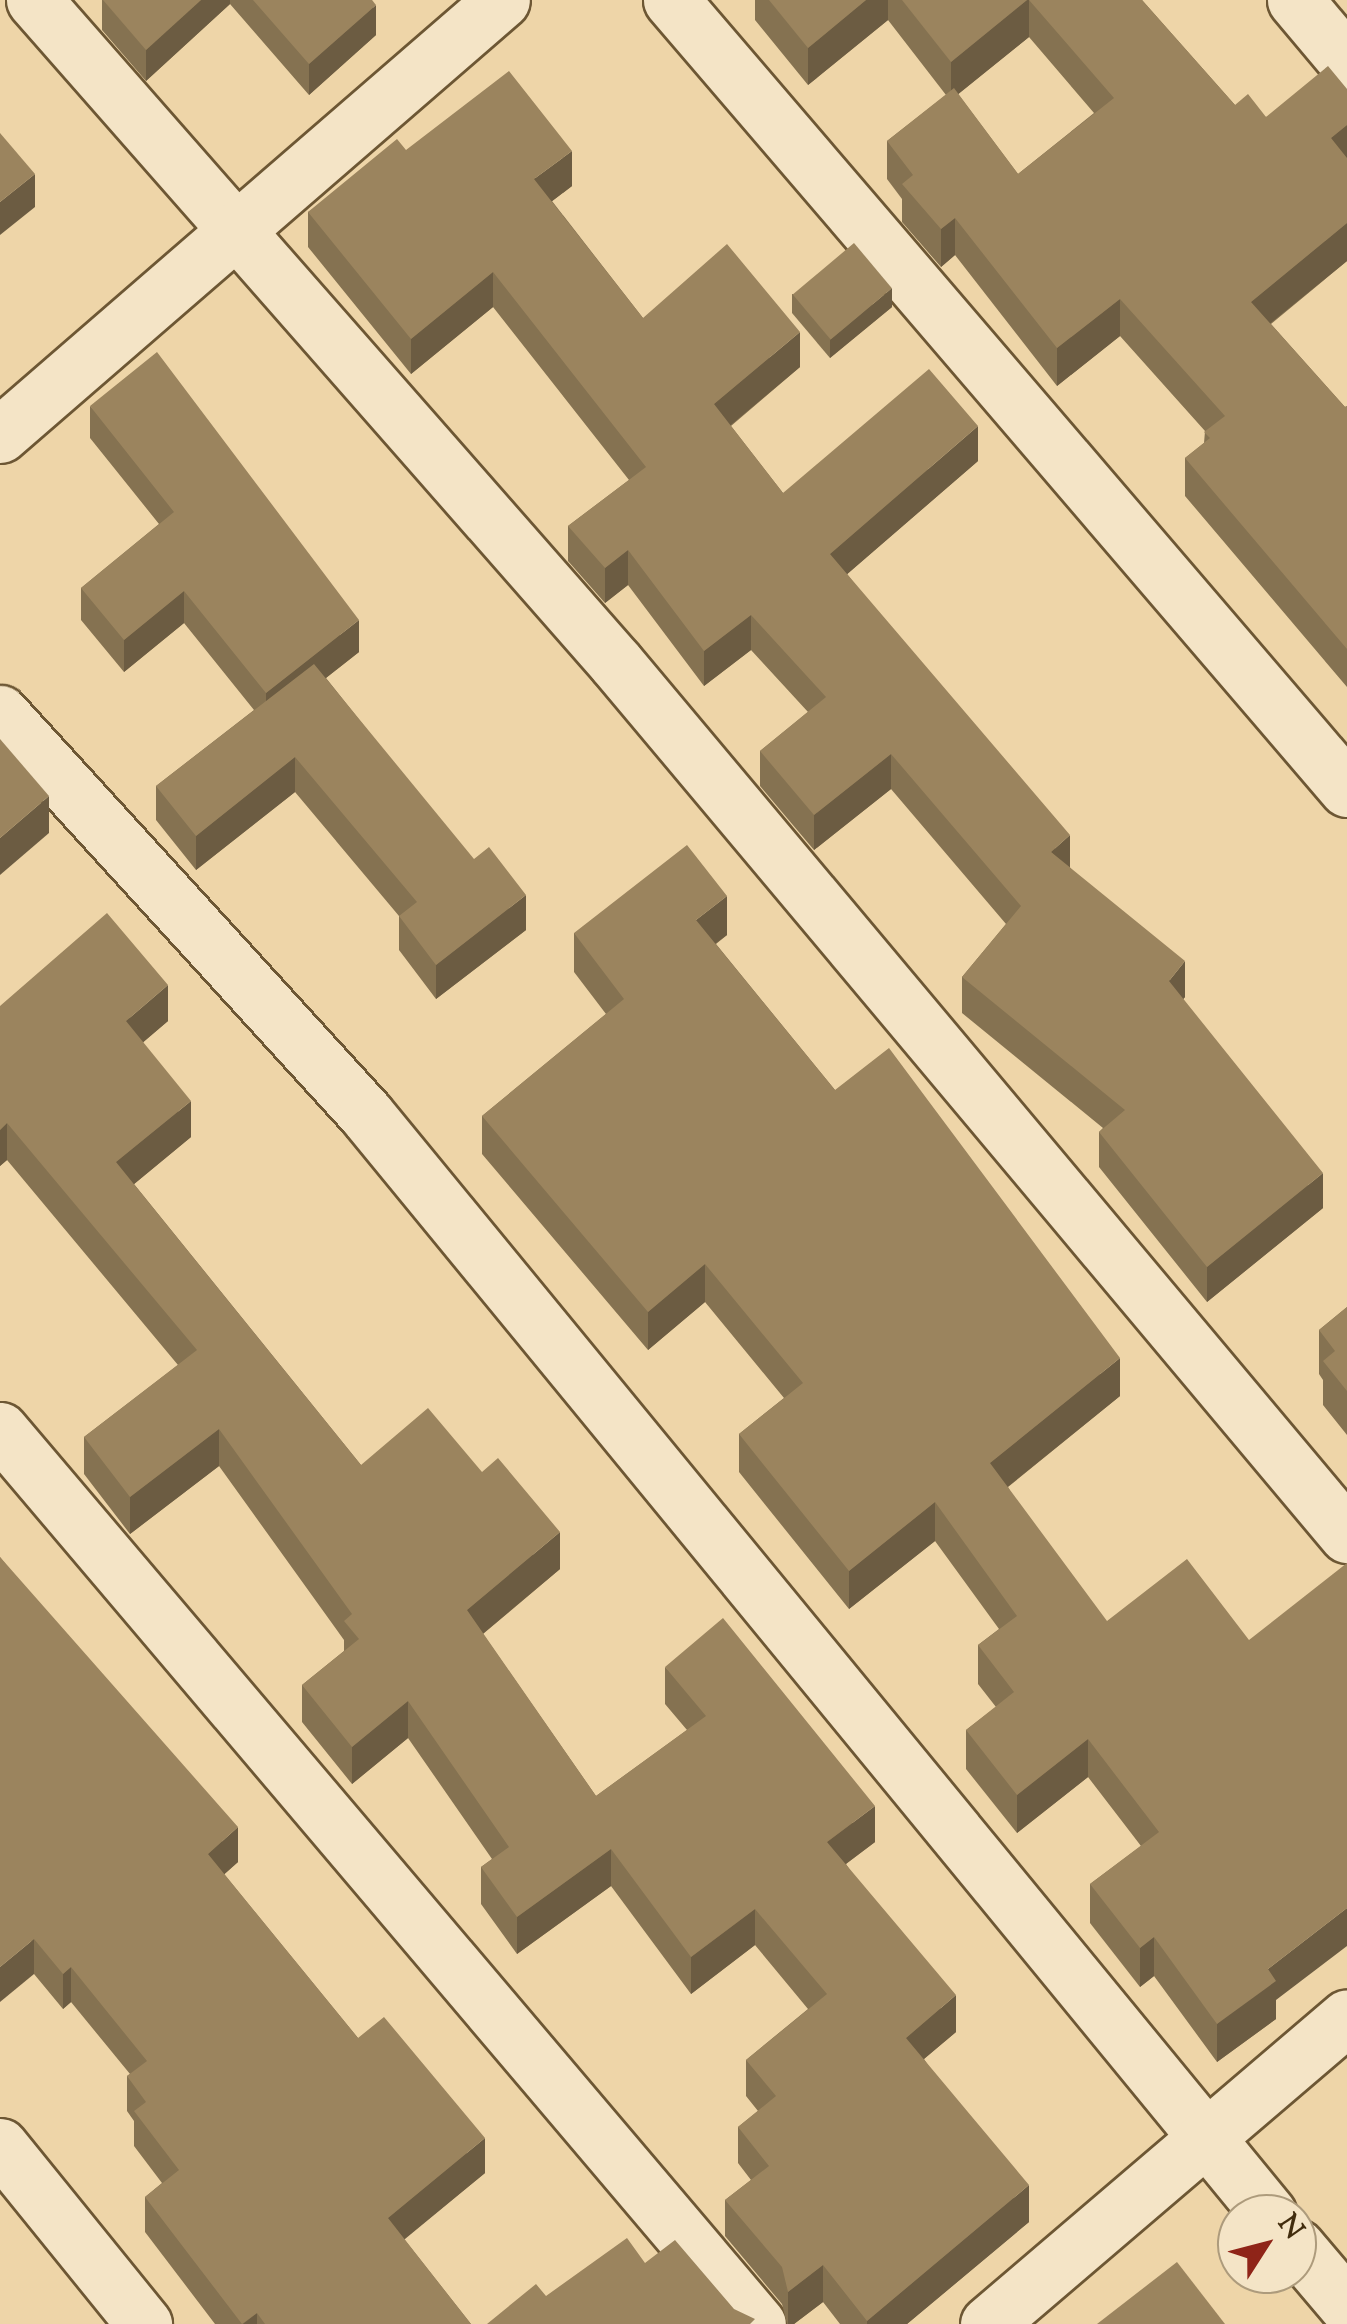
<!DOCTYPE html>
<style>
body{margin:0}
#map{position:relative;width:1347px;height:2324px;overflow:hidden;background:#eed5a8;font-family:"Sorts Mill Goudy",serif}
div>[style]{position:absolute}
.roads{filter:drop-shadow(2px 0 #6d5734) drop-shadow(-2px 0 #6d5734) drop-shadow(0 2px #6d5734) drop-shadow(0 -2px #6d5734)}
.minor>*{height:55px;margin:-27.5px;padding:0 27.5px;transform-origin:27.5px;border-radius:27.5px;background:#f4e4c6}
.wall>*{inset:0;background:#857251}
.shaded-wall>*{inset:0;background:#6c5c42}
.building>*{inset:0;background:#9b845e;transform-origin:0 0}
span{translate:-50% -50%;white-space:nowrap;text-align:center;line-height:1.15;-webkit-text-stroke:10px #f4e4c6;paint-order:stroke}
.north{position:absolute;left:1217px;top:2194px;width:100px;height:100px;box-sizing:border-box;background:#f4e4c6;border:2px solid #ad9b7c;border-radius:50%;rotate:54deg;font-size:28px;font-weight:700;line-height:40px;text-align:center;color:#422d0e}
.north::after{content:'';display:block;margin:auto;width:35px;height:45px;background:#8f2418;clip-path:polygon(50% 0,100% 100%,50% 72%,0 100%)}
</style>
<div id="map">
<div class="roads">
<div class="minor">
<i style="left:34px;top:0;width:882px;rotate:48.72deg"></i>
<i style="left:616px;top:663px;width:1138px;rotate:50.03deg"></i>
<i style="left:671px;top:0;width:1039px;rotate:49.41deg"></i>
<i style="left:1295px;top:0;width:81px;rotate:50deg"></i>
<i style="left:0;top:435px;width:664px;rotate:-40.91deg"></i>
<i style="left:0;top:713px;width:543px;rotate:47.61deg"></i>
<i style="left:366px;top:1114px;width:1423px;rotate:50.62deg"></i>
<i style="left:0;top:1430px;width:1172px;rotate:49.71deg"></i>
<i style="left:0;top:2146px;width:229px;rotate:51deg"></i>
<i style="left:1297px;top:2247px;width:77px;rotate:49.7deg"></i>
<i style="left:988px;top:2324px;width:472px;rotate:-40.5deg"></i>
</div>
</div>
<div class="wall">
<i style="clip-path:polygon(102px 0,372px 0,376px 35px,309px 95px,230px 4px,146px 81px,102px 30px)"></i>
<i style="clip-path:polygon(evenodd,755px 0,1142px 0,1235px 105px,1266px 117px,1347px 89px,1347px 261px,1271px 324px,1345px 407px,1347px 406px,1347px 687px,1185px 496px,1185px 458px,1204px 443px,1205px 431px,1120px 336px,1057px 386px,955px 255px,941px 267px,902px 222px,902px 199px,887px 179px,887px 141px,946px 95px,888px 20px,808px 85px,755px 20px,755px 0,1029px 37px,1094px 113px,1018px 174px,958px 94px,1029px 37px)"></i>
<i style="clip-path:polygon(406px 150px,572px 186px,552px 201px,643px 318px,800px 367px,731px 426px,783px 493px,978px 461px,847px 574px,1070px 868px,1185px 997px,1183px 999px,1323px 1208px,1207px 1302px,1099px 1167px,1099px 1132px,1103px 1128px,962px 1013px,962px 977px,1006px 924px,891px 789px,814px 850px,760px 786px,760px 751px,808px 712px,751px 650px,704px 686px,628px 585px,605px 603px,568px 561px,568px 526px,629px 480px,493px 307px,411px 374px,308px 247px,308px 212px)"></i>
<i style="clip-path:polygon(792px 294px,892px 307px,830px 358px,792px 313px)"></i>
<i style="clip-path:polygon(90px 406px,359px 652px,326px 678px,526px 930px,436px 999px,399px 950px,399px 916px,295px 792px,196px 870px,156px 820px,156px 786px,254px 710px,184px 623px,124px 672px,81px 620px,81px 588px,159px 524px,90px 438px)"></i>
<i style="clip-path:polygon(574px 933px,727px 935px,716px 944px,835px 1090px,1120px 1396px,1008px 1487px,1276px 2000px,1276px 2019px,1217px 2062px,1154px 1976px,1140px 1987px,1090px 1923px,1090px 1884px,1141px 1846px,1088px 1777px,1017px 1833px,966px 1769px,966px 1730px,996px 1707px,978px 1684px,978px 1645px,999px 1629px,935px 1541px,849px 1609px,739px 1472px,739px 1434px,784px 1398px,705px 1302px,648px 1350px,482px 1154px,482px 1116px,606px 1014px,574px 972px)"></i>
<i style="clip-path:polygon(0 1006px,168px 1021px,143px 1042px,191px 1137px,134px 1184px,361px 1465px,560px 1569px,483px 1634px,596px 1796px,687px 1730px,665px 1704px,665px 1667px,875px 1842px,846px 1864px,956px 2032px,924px 2059px,1029px 2222px,907px 2324px,840px 2324px,823px 2302px,794px 2324px,787px 2324px,782px 2304px,725px 2236px,725px 2200px,751px 2180px,738px 2163px,738px 2127px,758px 2111px,746px 2096px,746px 2060px,808px 2009px,755px 1945px,691px 1994px,611px 1886px,517px 1954px,481px 1904px,481px 1867px,492px 1859px,408px 1738px,352px 1784px,302px 1722px,302px 1685px,344px 1651px,344px 1640px,219px 1466px,130px 1534px,84px 1474px,84px 1437px,178px 1365px,7px 1160px,0 1166px)"></i>
<i style="clip-path:polygon(1347px 1307px,1347px 1435px,1323px 1405px,1323px 1380px,1319px 1374px,1319px 1330px)"></i>
<i style="clip-path:polygon(0 1557px,238px 1862px,224px 1874px,358px 2038px,485px 2173px,404px 2239px,471px 2324px,215px 2324px,145px 2232px,145px 2197px,162px 2183px,134px 2146px,134px 2121px,127px 2111px,127px 2076px,130px 2074px,71px 2002px,63px 2009px,34px 1974px)"></i>
</div>
<div class="shaded-wall">
<i style="clip-path:polygon(201px 0,230px 0,230px 4px,146px 81px,146px 50px)"></i>
<i style="clip-path:polygon(866px 0,888px 0,888px 20px,808px 85px,808px 48px)"></i>
<i style="clip-path:polygon(1027px 0,1029px 0,1029px 37px,951px 100px,951px 62px)"></i>
<i style="clip-path:polygon(376px 5px,376px 35px,309px 95px,309px 64px)"></i>
<i style="clip-path:polygon(1347px 125px,1347px 163px,1331px 138px)"></i>
<i style="clip-path:polygon(572px 151px,572px 186px,534px 215px,534px 179px)"></i>
<i style="clip-path:polygon(35px 174px,35px 207px,0 235px,0 202px)"></i>
<i style="clip-path:polygon(955px 218px,955px 255px,941px 267px,941px 229px)"></i>
<i style="clip-path:polygon(1347px 223px,1347px 261px,1251px 339px,1251px 302px)"></i>
<i style="clip-path:polygon(493px 272px,493px 307px,411px 374px,411px 339px)"></i>
<i style="clip-path:polygon(892px 288px,892px 307px,830px 358px,830px 340px)"></i>
<i style="clip-path:polygon(1120px 299px,1120px 336px,1057px 386px,1057px 348px)"></i>
<i style="clip-path:polygon(800px 332px,800px 367px,714px 439px,714px 404px)"></i>
<i style="clip-path:polygon(978px 426px,978px 461px,830px 589px,830px 554px)"></i>
<i style="clip-path:polygon(628px 550px,628px 585px,605px 603px,605px 568px)"></i>
<i style="clip-path:polygon(184px 591px,184px 623px,124px 672px,124px 640px)"></i>
<i style="clip-path:polygon(751px 615px,751px 650px,704px 686px,704px 651px)"></i>
<i style="clip-path:polygon(359px 620px,359px 652px,266px 725px,266px 693px)"></i>
<i style="clip-path:polygon(891px 754px,891px 789px,814px 850px,814px 815px)"></i>
<i style="clip-path:polygon(295px 757px,295px 792px,196px 870px,196px 836px)"></i>
<i style="clip-path:polygon(49px 796px,49px 833px,0 875px,0 838px)"></i>
<i style="clip-path:polygon(1070px 835px,1070px 870px,1051px 852px)"></i>
<i style="clip-path:polygon(526px 895px,526px 930px,436px 999px,436px 965px)"></i>
<i style="clip-path:polygon(727px 896px,727px 935px,696px 958px,696px 920px)"></i>
<i style="clip-path:polygon(1185px 961px,1185px 997px,1169px 1016px,1169px 981px)"></i>
<i style="clip-path:polygon(168px 985px,168px 1021px,126px 1057px,126px 1021px)"></i>
<i style="clip-path:polygon(191px 1101px,191px 1137px,116px 1199px,116px 1162px)"></i>
<i style="clip-path:polygon(7px 1123px,7px 1160px,0 1166px,0 1130px)"></i>
<i style="clip-path:polygon(1323px 1173px,1323px 1208px,1207px 1302px,1207px 1267px)"></i>
<i style="clip-path:polygon(705px 1264px,705px 1302px,648px 1350px,648px 1312px)"></i>
<i style="clip-path:polygon(1120px 1358px,1120px 1396px,990px 1501px,990px 1463px)"></i>
<i style="clip-path:polygon(219px 1429px,219px 1466px,130px 1534px,130px 1497px)"></i>
<i style="clip-path:polygon(935px 1502px,935px 1541px,849px 1609px,849px 1571px)"></i>
<i style="clip-path:polygon(560px 1532px,560px 1569px,467px 1647px,467px 1610px)"></i>
<i style="clip-path:polygon(408px 1701px,408px 1738px,352px 1784px,352px 1747px)"></i>
<i style="clip-path:polygon(1088px 1739px,1088px 1777px,1017px 1833px,1017px 1795px)"></i>
<i style="clip-path:polygon(875px 1806px,875px 1842px,827px 1878px,827px 1842px)"></i>
<i style="clip-path:polygon(238px 1827px,238px 1862px,208px 1889px,208px 1854px)"></i>
<i style="clip-path:polygon(611px 1849px,611px 1886px,517px 1954px,517px 1917px)"></i>
<i style="clip-path:polygon(1347px 1908px,1347px 1946px,1276px 2000px,1276px 2019px,1217px 2062px,1217px 2024px,1268px 1969px)"></i>
<i style="clip-path:polygon(755px 1909px,755px 1945px,691px 1994px,691px 1957px)"></i>
<i style="clip-path:polygon(1154px 1937px,1154px 1976px,1140px 1987px,1140px 1948px)"></i>
<i style="clip-path:polygon(34px 1939px,34px 1974px,0 2002px,0 1967px)"></i>
<i style="clip-path:polygon(71px 1967px,71px 2002px,63px 2009px,63px 1974px)"></i>
<i style="clip-path:polygon(956px 1995px,956px 2032px,906px 2074px,906px 2038px)"></i>
<i style="clip-path:polygon(485px 2138px,485px 2173px,388px 2253px,388px 2218px)"></i>
<i style="clip-path:polygon(1029px 2185px,1029px 2222px,907px 2324px,867px 2324px,867px 2321px)"></i>
<i style="clip-path:polygon(823px 2265px,823px 2302px,794px 2324px,788px 2324px,788px 2292px)"></i>
<i style="clip-path:polygon(257px 2313px,257px 2324px,243px 2324px)"></i>
</div>
<div class="building">
<i style="clip-path:polygon(103px 0,201px 0,146px 50px)"></i>
<i style="clip-path:polygon(253px 0,372px 0,376px 5px,309px 64px)"></i>
<i style="clip-path:polygon(769px 0,866px 0,808px 48px)"></i>
<i style="clip-path:polygon(902px 0,1027px 0,951px 62px)"></i>
<i style="clip-path:polygon(1029px 0,1142px 0,1235px 105px,1248px 94px,1266px 117px,1328px 66px,1347px 89px,1347px 125px,1331px 138px,1347px 158px,1347px 223px,1251px 302px,1345px 407px,1347px 406px,1347px 649px,1185px 458px,1210px 438px,1204px 432px,1225px 416px,1120px 299px,1057px 348px,955px 218px,941px 229px,902px 184px,913px 175px,887px 141px,954px 88px,1018px 174px,1114px 98px)"></i>
<i style="clip-path:polygon(509px 71px,572px 151px,534px 179px,643px 318px,727px 244px,800px 332px,714px 404px,783px 493px,929px 369px,978px 426px,830px 554px,1070px 835px,1051px 852px,1185px 961px,1169px 981px,1323px 1173px,1207px 1267px,1099px 1132px,1125px 1110px,962px 977px,1021px 906px,891px 754px,814px 815px,760px 751px,826px 697px,751px 615px,704px 651px,628px 550px,605px 568px,568px 526px,646px 467px,493px 272px,411px 339px,308px 212px,397px 139px,406px 150px)"></i>
<i style="clip-path:polygon(0 133px,35px 174px,0 202px)"></i>
<i style="left:854px;top:243px;width:59px;height:80px;rotate:50deg"></i>
<i style="clip-path:polygon(157px 352px,359px 620px,266px 693px,184px 591px,124px 640px,81px 588px,174px 512px,90px 406px)"></i>
<i style="clip-path:polygon(314px 664px,474px 859px,489px 847px,526px 895px,436px 965px,399px 916px,417px 902px,295px 757px,196px 836px,156px 786px)"></i>
<i style="clip-path:polygon(0 739px,49px 796px,0 838px)"></i>
<i style="clip-path:polygon(687px 845px,727px 896px,696px 920px,835px 1090px,889px 1048px,1120px 1358px,990px 1463px,1107px 1621px,1187px 1559px,1249px 1640px,1347px 1563px,1347px 1908px,1268px 1969px,1276px 1981px,1217px 2024px,1154px 1937px,1140px 1948px,1090px 1884px,1159px 1832px,1088px 1739px,1017px 1795px,966px 1730px,1014px 1692px,978px 1645px,1017px 1616px,935px 1502px,849px 1571px,739px 1434px,803px 1383px,705px 1264px,648px 1312px,482px 1116px,624px 999px,574px 933px)"></i>
<i style="clip-path:polygon(107px 913px,168px 985px,126px 1021px,191px 1101px,116px 1162px,361px 1465px,428px 1408px,482px 1472px,498px 1458px,560px 1532px,467px 1610px,596px 1796px,706px 1716px,665px 1667px,723px 1618px,875px 1806px,827px 1842px,956px 1995px,906px 2038px,1029px 2185px,867px 2321px,823px 2265px,788px 2292px,782px 2267px,725px 2200px,769px 2166px,738px 2127px,776px 2096px,746px 2060px,827px 1994px,755px 1909px,691px 1957px,611px 1849px,517px 1917px,481px 1867px,509px 1847px,408px 1701px,352px 1747px,302px 1685px,359px 1639px,344px 1621px,352px 1614px,219px 1429px,130px 1497px,84px 1437px,197px 1350px,7px 1123px,0 1130px,0 1006px)"></i>
<i style="clip-path:polygon(1347px 1307px,1347px 1391px,1323px 1361px,1335px 1351px,1319px 1330px)"></i>
<i style="clip-path:polygon(0 1557px,238px 1827px,208px 1854px,358px 2038px,384px 2017px,485px 2138px,388px 2218px,471px 2324px,265px 2324px,257px 2313px,242px 2324px,145px 2197px,179px 2170px,134px 2111px,146px 2102px,127px 2076px,147px 2061px,71px 1967px,63px 1974px,34px 1939px,0 1967px)"></i>
<i style="clip-path:polygon(627px 2238px,645px 2263px,675px 2240px,734px 2309px,755px 2319px,750px 2324px,487px 2324px,536px 2284px,546px 2296px)"></i>
<i style="clip-path:polygon(1177px 2262px,1225px 2324px,1097px 2324px)"></i>
</div>
<div class="north">N</div>
</div>
